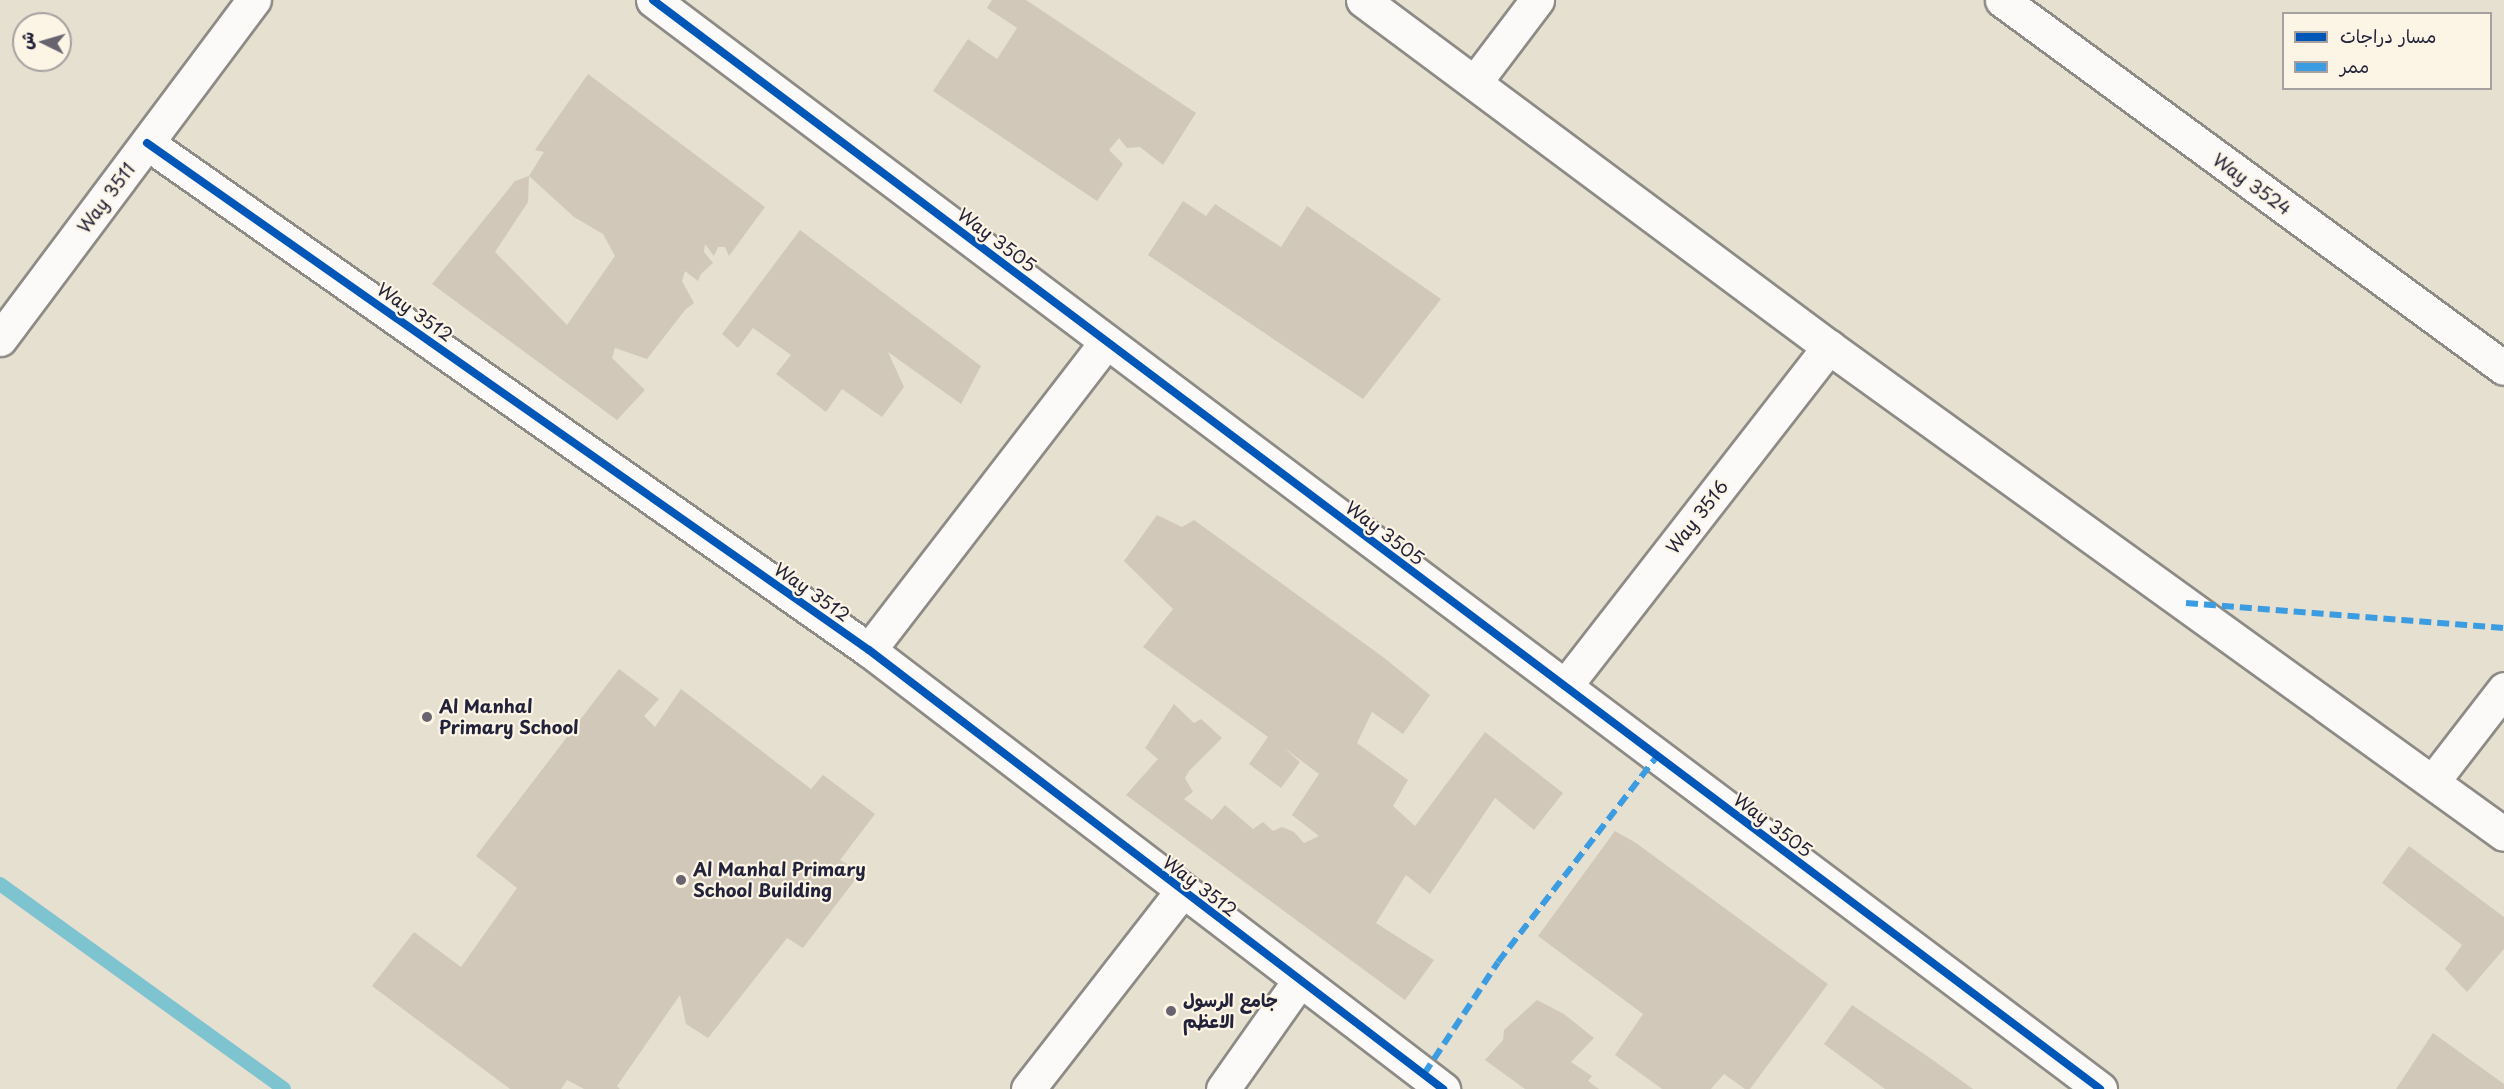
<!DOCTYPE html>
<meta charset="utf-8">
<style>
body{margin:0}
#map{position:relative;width:2504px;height:1089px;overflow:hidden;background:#e6e0d0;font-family:"Playpen Sans","Playpen Sans Arabic",sans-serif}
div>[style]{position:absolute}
.stream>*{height:14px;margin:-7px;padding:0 7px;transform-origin:7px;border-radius:7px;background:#7ec3d0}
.building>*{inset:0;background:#d1c8ba}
.roads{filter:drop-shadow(2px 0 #8d8b86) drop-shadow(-2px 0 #8d8b86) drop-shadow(0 2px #8d8b86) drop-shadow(0 -2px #8d8b86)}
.minor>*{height:33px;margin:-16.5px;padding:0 16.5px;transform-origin:16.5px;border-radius:16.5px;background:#fbfaf8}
.quiet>*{height:6px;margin-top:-3px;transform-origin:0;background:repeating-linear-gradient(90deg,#3c9ce2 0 12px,transparent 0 18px)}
.cycleway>*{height:8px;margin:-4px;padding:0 4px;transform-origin:4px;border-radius:4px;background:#0057b8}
.dots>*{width:16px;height:16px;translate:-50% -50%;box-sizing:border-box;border:3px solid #fcf5e5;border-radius:50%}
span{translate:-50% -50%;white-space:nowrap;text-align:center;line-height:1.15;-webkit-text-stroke:4.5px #fcf5e5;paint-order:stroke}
.street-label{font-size:18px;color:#22223b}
.poi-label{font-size:18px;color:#22223b;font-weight:700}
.left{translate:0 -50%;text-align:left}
.legend{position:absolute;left:2282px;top:12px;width:210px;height:78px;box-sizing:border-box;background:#fcf5e5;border:2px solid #a5a1a1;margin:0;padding:8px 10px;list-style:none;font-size:18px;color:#22223b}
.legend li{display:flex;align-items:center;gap:12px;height:30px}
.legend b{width:30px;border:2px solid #a5a1a1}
.north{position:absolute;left:12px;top:12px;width:60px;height:60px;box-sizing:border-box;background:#fcf5e5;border:2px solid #a5a1a1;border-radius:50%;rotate:275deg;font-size:16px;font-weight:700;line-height:24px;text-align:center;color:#22223b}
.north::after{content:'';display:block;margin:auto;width:21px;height:27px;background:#67646f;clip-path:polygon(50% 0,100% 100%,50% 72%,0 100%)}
</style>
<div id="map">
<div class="stream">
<i style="left:0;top:884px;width:350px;rotate:35.8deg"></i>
</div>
<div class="building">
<i style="clip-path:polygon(992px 0,1026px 0,1196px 113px,1163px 165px,1140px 147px,1127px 148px,1119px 138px,1109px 150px,1123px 164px,1097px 201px,933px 91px,968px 39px,997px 59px,1017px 28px,987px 8px)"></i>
<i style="clip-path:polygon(588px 74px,765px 207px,729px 256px,725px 247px,718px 247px,714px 256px,705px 244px,704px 252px,713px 263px,701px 274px,698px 281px,685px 271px,682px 281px,694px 303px,685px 310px,647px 359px,615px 348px,612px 358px,645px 390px,617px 420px,432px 284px,515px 181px,529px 176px,528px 202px,495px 252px,567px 325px,615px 256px,603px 234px,574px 217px,529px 176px,544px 152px,535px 150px)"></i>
<i style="clip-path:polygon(1183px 201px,1206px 216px,1215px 204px,1281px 247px,1307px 206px,1441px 299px,1363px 399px,1148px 255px)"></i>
<i style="clip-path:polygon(800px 230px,981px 366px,961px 404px,888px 352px,904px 387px,882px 417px,842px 389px,826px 412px,776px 374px,791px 355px,753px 328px,738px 348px,722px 334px)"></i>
<i style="clip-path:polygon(1157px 515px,1182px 527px,1194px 520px,1383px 657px,1430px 695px,1403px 734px,1372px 712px,1357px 743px,1408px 780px,1393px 806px,1415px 826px,1485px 732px,1563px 793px,1534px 830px,1495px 798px,1430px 894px,1406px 875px,1376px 923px,1434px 960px,1405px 1000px,1126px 795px,1158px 759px,1145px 748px,1174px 704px,1194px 723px,1201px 719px,1222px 738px,1189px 771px,1185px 778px,1193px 792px,1184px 799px,1212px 820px,1225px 805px,1253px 829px,1263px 822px,1273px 831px,1282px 827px,1294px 832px,1304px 843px,1319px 836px,1292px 815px,1319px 774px,1283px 747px,1300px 762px,1281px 788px,1249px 764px,1268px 737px,1143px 647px,1173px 609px,1124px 561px)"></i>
<i style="clip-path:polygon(619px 669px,659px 699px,644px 716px,655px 727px,681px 689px,811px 789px,823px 775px,875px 814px,840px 860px,861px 872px,803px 948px,787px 938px,708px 1038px,686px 1024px,680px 995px,617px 1086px,620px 1089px,584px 1089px,567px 1080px,561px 1089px,510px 1089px,372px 986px,414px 932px,461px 967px,517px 888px,476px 856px)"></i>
<i style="clip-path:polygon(1615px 831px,1636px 843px,1828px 984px,1750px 1089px,1745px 1089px,1724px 1074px,1711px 1089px,1662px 1089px,1615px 1055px,1643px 1014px,1538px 936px)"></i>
<i style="clip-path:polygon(2409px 846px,2504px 917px,2504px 949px,2467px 992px,2445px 969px,2462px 945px,2382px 883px)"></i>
<i style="clip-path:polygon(1537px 1000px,1564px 1014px,1594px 1038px,1571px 1062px,1592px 1076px,1588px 1081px,1599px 1089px,1525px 1089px,1485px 1060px,1503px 1040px,1504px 1030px)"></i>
<i style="clip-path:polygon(1852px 1005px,1930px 1058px,1973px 1089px,1885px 1089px,1824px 1044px)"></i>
<i style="clip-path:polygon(2433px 1033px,2504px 1084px,2504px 1089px,2396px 1089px)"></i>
</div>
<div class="roads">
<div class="minor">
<i style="left:653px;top:0;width:1811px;rotate:36.96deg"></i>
<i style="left:1363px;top:0;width:581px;rotate:36.67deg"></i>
<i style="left:1829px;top:347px;width:832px;rotate:35.81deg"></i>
<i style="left:2002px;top:0;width:622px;rotate:36.24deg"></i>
<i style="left:1475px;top:82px;width:103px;rotate:-52.9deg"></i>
<i style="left:147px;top:143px;width:882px;rotate:35.08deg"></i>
<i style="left:869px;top:650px;width:723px;rotate:37.41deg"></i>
<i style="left:0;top:339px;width:424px;rotate:-53.2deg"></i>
<i style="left:869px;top:650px;width:389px;rotate:-52.4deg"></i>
<i style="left:1565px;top:686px;width:430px;rotate:-52.1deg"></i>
<i style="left:2433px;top:781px;width:116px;rotate:-52.3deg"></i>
<i style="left:1028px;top:1089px;width:251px;rotate:-52.1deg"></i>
<i style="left:1223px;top:1089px;width:133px;rotate:-54.8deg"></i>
</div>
</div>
<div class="quiet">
<i style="left:2186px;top:603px;width:319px;rotate:4.5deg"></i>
<i style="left:1424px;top:1074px;width:134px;rotate:-56.5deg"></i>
<i style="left:1498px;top:962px;width:260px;rotate:-52.3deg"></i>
</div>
<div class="cycleway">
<i style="left:653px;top:0;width:1811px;rotate:36.96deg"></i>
<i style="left:147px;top:143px;width:882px;rotate:35.08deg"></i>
<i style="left:869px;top:650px;width:723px;rotate:37.41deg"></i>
</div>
<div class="dots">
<i style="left:427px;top:717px;background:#67646f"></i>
<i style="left:681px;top:880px;background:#67646f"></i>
<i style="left:1171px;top:1011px;background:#67646f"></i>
</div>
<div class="street-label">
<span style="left:2252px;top:184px;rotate:36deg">Way 3524</span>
<span style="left:106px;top:198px;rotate:-53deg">Way 3511</span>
<span style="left:997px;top:240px;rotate:37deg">Way 3505</span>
<span style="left:415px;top:312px;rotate:35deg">Way 3512</span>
<span style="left:1697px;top:517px;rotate:-52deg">Way 3516</span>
<span style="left:1385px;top:533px;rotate:37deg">Way 3505</span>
<span style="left:812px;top:592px;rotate:35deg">Way 3512</span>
<span style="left:1773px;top:825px;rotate:37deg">Way 3505</span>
<span style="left:1200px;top:886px;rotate:37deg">Way 3512</span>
</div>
<div class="poi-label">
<span class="left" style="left:439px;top:717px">Al Manhal<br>Primary School</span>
<span class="left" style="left:693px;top:880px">Al Manhal Primary<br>School Building</span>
<span class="left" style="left:1183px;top:1011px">جامع الرسول<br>الاعظم</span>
</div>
<ul class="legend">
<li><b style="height:8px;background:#0057b8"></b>مسار دراجات</li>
<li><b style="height:8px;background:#3c9ce2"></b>ممر</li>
</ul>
<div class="north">ش</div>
</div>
